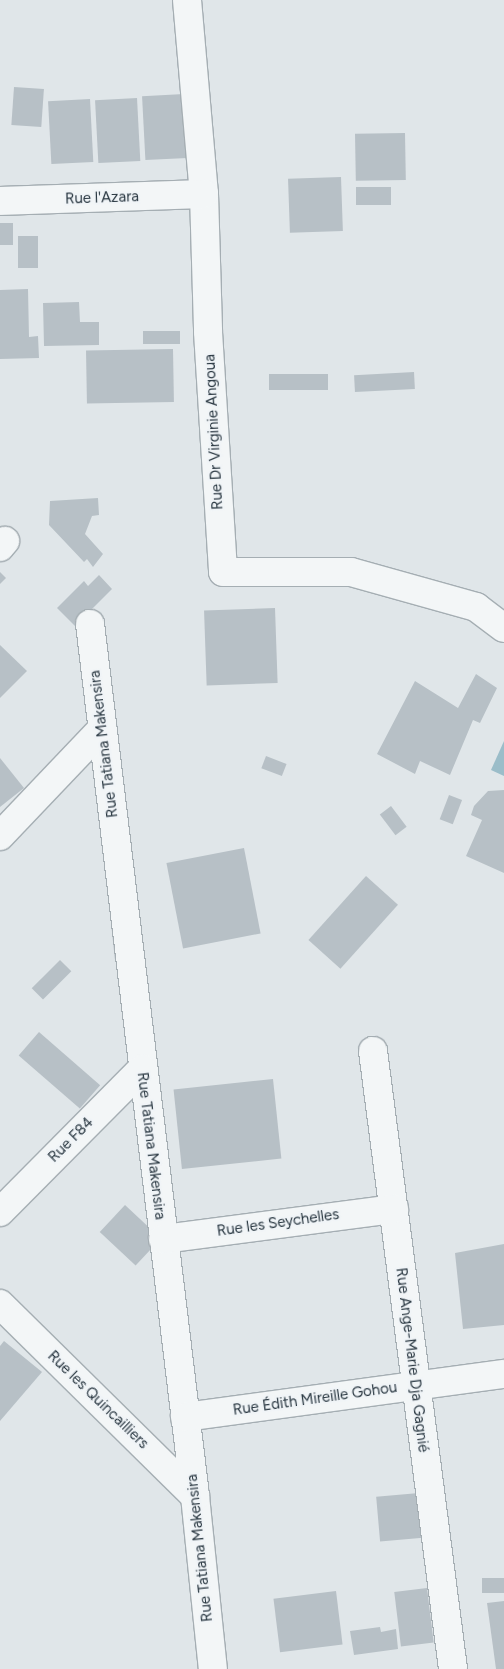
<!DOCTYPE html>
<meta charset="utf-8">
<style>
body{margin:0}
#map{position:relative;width:504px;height:1669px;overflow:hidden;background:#e0e6e9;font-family:Figtree,sans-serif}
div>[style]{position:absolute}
.water>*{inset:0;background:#9bbdc9}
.building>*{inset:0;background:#b7c0c6;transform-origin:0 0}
.roads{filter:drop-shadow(1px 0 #a5aeb3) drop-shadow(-1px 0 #a5aeb3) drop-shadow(0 1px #a5aeb3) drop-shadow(0 -1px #a5aeb3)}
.minor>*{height:28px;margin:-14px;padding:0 14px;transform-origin:14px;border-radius:14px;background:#f3f6f7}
span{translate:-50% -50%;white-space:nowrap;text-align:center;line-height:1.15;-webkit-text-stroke:4px #f0f4f7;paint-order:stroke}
.street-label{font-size:15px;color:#293741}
</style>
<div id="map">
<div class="water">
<i style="clip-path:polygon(504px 741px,504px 776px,491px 770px)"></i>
</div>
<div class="building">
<i style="left:14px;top:87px;width:30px;height:38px;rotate:4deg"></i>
<i style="left:184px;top:94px;width:64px;height:42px;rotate:87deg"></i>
<i style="left:137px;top:98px;width:63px;height:42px;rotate:87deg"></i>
<i style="left:90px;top:99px;width:63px;height:42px;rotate:87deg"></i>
<i style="left:405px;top:133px;width:47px;height:50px;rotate:89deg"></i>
<i style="left:341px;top:177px;width:54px;height:53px;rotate:88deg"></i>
<i style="left:356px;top:187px;width:35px;height:18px"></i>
<i style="left:0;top:223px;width:13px;height:22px"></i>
<i style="left:18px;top:236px;width:20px;height:32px"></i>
<i style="clip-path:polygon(28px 289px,29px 337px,38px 336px,39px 358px,0 359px,0 290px)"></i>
<i style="clip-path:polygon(79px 302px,80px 322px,99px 322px,99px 345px,44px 346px,43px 303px)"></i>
<i style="left:143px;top:331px;width:37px;height:13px"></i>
<i style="left:173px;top:349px;width:53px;height:87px;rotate:89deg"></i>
<i style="left:414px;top:372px;width:17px;height:60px;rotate:87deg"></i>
<i style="left:328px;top:374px;width:16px;height:59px;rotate:90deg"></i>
<i style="clip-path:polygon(98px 498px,99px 515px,92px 516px,85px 534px,103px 554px,93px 567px,87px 559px,84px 562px,49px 525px,50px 501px)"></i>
<i style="clip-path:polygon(0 572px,6px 578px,0 584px)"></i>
<i style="clip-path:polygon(99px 575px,112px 589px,75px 626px,57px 608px,84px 581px,88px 586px)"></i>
<i style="left:275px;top:608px;width:75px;height:71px;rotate:88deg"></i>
<i style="clip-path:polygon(0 645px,27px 671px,0 698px)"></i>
<i style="clip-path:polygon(476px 674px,497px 688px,480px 723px,473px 720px,450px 775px,420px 761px,415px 774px,377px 754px,415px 681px,458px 708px)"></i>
<i style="left:266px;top:756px;width:22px;height:13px;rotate:21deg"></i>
<i style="clip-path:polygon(0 758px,24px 788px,0 807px)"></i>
<i style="clip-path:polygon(504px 790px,504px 873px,466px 856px,482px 820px,471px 815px,474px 806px,488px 791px)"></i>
<i style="left:449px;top:795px;width:14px;height:26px;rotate:21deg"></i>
<i style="left:391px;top:806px;width:26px;height:14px;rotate:53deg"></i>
<i style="left:244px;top:848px;width:87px;height:79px;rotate:79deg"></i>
<i style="left:366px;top:876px;width:43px;height:86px;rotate:42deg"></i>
<i style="left:120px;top:922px;width:36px;height:9px;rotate:84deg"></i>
<i style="left:60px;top:960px;width:16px;height:40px;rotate:45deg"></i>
<i style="left:39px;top:1032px;width:81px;height:31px;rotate:41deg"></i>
<i style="left:273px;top:1079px;width:80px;height:100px;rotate:84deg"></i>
<i style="left:125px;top:1205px;width:49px;height:37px;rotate:43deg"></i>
<i style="clip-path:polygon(504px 1244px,504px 1325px,463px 1329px,455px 1253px)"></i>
<i style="clip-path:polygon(4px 1341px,42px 1372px,0 1421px,0 1346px)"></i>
<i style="left:419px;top:1493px;width:45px;height:43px;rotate:85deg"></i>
<i style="left:504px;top:1578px;width:15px;height:22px;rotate:90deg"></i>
<i style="left:427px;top:1588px;width:55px;height:33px;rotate:83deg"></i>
<i style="left:336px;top:1591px;width:54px;height:63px;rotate:83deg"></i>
<i style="clip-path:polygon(504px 1601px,504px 1669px,496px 1669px,487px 1603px)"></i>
<i style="clip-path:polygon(380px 1627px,381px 1632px,396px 1629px,398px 1649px,354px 1655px,350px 1631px)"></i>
</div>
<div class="roads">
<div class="minor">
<i style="left:187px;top:0;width:195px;rotate:85deg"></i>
<i style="left:204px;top:194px;width:138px;rotate:88.3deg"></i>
<i style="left:208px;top:332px;width:240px;rotate:86.4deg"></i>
<i style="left:223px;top:572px;width:128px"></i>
<i style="left:351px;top:572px;width:130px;rotate:15.6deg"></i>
<i style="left:476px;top:607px;width:35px;rotate:37deg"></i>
<i style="left:0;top:201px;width:204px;rotate:-2deg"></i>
<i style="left:0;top:547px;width:8px;rotate:-50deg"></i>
<i style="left:90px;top:624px;width:878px;rotate:83.13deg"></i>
<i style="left:195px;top:1496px;width:174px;rotate:84.1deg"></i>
<i style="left:0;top:836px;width:148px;rotate:-46.4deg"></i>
<i style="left:373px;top:1051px;width:623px;rotate:82.62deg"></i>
<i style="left:0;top:1212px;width:202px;rotate:-45.2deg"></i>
<i style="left:163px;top:1239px;width:233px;rotate:-7.4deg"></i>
<i style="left:0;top:1304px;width:274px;rotate:44.6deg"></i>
<i style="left:185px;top:1417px;width:322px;rotate:-7.7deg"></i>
</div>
</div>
<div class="street-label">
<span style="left:102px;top:198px;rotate:-2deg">Rue l'Azara</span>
<span style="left:214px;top:432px;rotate:-93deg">Rue Dr Virginie Angoua</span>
<span style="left:104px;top:744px;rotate:-97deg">Rue Tatiana Makensira</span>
<span style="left:71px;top:1140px;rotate:-45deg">Rue F84</span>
<span style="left:151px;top:1146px;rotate:83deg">Rue Tatiana Makensira</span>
<span style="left:278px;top:1223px;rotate:-8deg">Rue les Seychelles</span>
<span style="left:412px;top:1360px;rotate:83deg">Rue Ange-Marie Dja Gagnié</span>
<span style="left:315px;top:1399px;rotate:-8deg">Rue Édith Mireille Gohou</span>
<span style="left:98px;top:1400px;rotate:44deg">Rue les Quincailliers</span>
<span style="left:200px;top:1548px;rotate:-96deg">Rue Tatiana Makensira</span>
</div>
</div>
